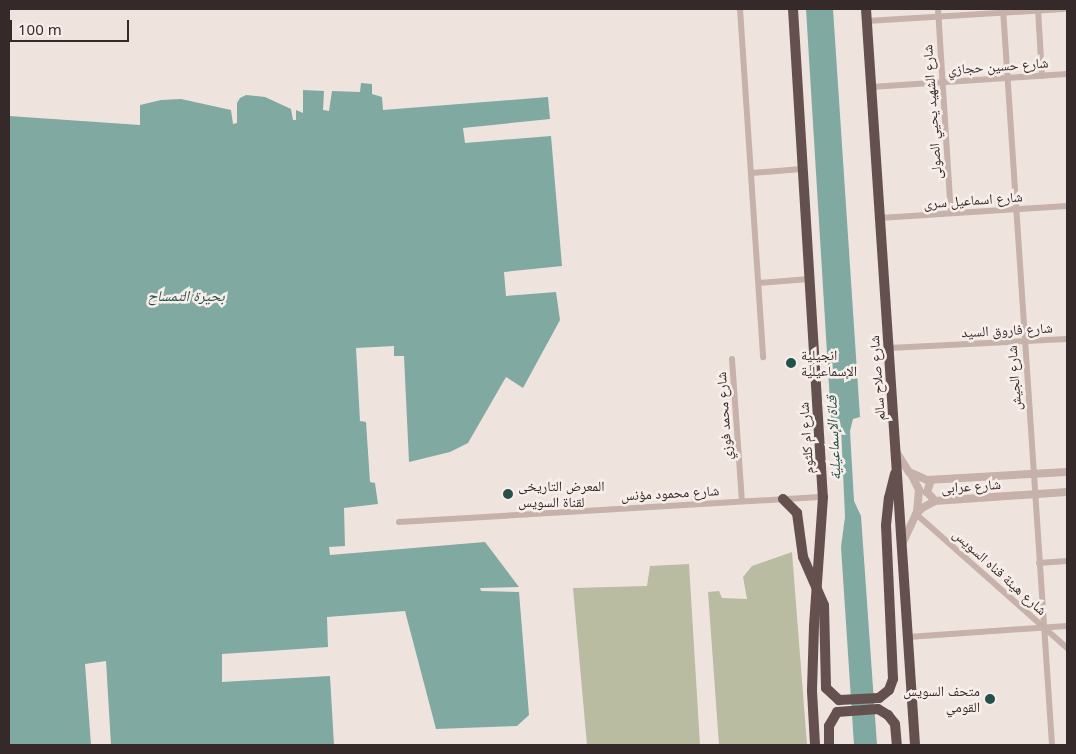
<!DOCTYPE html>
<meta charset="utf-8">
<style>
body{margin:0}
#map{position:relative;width:1076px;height:754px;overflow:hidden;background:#efe3de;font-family:"Noto Sans","Noto Naskh Arabic",sans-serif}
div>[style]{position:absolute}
.green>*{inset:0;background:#b9bca0}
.water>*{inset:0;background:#80a9a2}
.minor>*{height:6px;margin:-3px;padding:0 3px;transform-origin:3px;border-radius:3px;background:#c6b2ab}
.tertiary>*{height:8px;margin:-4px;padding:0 4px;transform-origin:4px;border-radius:4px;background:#c6b2ab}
.trunk>*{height:10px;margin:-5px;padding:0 5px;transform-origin:5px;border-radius:5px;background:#64514f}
.dots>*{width:14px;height:14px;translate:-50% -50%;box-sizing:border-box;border:2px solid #f7eeea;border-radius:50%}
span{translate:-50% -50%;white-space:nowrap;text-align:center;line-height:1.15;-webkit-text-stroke:5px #f7eeea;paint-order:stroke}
.street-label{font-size:14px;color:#352a29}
.poi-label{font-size:14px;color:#352a29}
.left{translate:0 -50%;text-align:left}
.right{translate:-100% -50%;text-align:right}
.water-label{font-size:15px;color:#24514a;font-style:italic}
.frame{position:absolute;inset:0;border:10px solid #352a29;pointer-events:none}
.scale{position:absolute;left:10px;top:20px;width:119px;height:22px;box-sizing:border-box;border:2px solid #352a29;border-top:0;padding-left:6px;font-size:15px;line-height:18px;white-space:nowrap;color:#352a29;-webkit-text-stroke:4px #f7eeea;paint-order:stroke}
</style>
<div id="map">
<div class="green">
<i style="clip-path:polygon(792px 552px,807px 745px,719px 745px,708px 592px,719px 591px,722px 598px,747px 599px,743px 577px,752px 566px)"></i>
<i style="clip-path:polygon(689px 564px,700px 745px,587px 745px,573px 588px,647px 586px,650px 566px)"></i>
</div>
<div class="water">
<i style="clip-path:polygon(806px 9px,833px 9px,860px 417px,853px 419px,850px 431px,854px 501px,861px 516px,877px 745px,854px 745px,841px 547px,845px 517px,841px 427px,837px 419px,831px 418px)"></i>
<i style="clip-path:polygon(361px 83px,372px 84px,372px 94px,382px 97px,383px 110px,548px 97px,550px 119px,463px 128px,465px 143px,551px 136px,562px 266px,504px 272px,506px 296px,556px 292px,560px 320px,523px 388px,506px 377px,468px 443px,450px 452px,409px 462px,404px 356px,394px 356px,394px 346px,356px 348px,360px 421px,366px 422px,370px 482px,375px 483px,378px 504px,344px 508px,345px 546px,329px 547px,330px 555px,485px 542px,519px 587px,480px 588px,481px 591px,519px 592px,529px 715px,517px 726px,436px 729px,405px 611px,327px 617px,328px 647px,222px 654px,222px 682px,330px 676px,334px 745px,111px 745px,106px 661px,85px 664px,91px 745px,9px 745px,9px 116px,140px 125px,140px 105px,161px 100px,181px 99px,231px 110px,233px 124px,237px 123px,237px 103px,240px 98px,246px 95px,265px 97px,291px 109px,293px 120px,296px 120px,296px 110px,303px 113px,303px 90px,324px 91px,323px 110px,329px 111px,332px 91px,360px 92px)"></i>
</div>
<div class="minor">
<i style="left:740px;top:9px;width:349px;rotate:86.2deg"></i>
<i style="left:938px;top:9px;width:204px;rotate:86.4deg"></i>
<i style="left:1003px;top:9px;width:738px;rotate:86.19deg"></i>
<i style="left:1038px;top:9px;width:67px;rotate:86.6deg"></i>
<i style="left:867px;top:21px;width:197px;rotate:-3.5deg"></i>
<i style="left:871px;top:87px;width:196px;rotate:-3.8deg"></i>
<i style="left:751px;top:173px;width:51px;rotate:-4.5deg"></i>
<i style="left:880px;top:218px;width:187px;rotate:-3.7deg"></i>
<i style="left:759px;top:283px;width:50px;rotate:-4.6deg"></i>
<i style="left:889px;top:348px;width:178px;rotate:-2.9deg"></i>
<i style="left:732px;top:359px;width:142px;rotate:86deg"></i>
<i style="left:916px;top:514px;width:202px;rotate:41.6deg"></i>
<i style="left:399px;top:522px;width:425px;rotate:-3.4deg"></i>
<i style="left:1039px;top:563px;width:28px;rotate:-4deg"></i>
<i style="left:908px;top:637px;width:159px;rotate:-4deg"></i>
</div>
<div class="tertiary">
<i style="left:897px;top:453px;width:22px;rotate:58deg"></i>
<i style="left:909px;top:472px;width:20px;rotate:24deg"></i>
<i style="left:927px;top:480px;width:140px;rotate:-3.3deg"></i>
<i style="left:911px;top:474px;width:18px;rotate:63deg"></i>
<i style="left:919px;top:490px;width:22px;rotate:95deg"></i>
<i style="left:931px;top:480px;width:13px;rotate:108deg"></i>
<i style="left:927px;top:492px;width:12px;rotate:48deg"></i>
<i style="left:903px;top:542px;width:31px;rotate:-65deg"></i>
<i style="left:916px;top:514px;width:8px;rotate:-45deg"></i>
<i style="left:922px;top:508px;width:15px;rotate:-28deg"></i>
<i style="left:935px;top:501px;width:132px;rotate:-3.9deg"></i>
</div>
<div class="trunk">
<i style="left:793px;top:9px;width:489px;rotate:86.5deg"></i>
<i style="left:823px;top:497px;width:129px;rotate:94deg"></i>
<i style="left:814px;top:626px;width:65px;rotate:91.8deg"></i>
<i style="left:812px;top:691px;width:54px;rotate:86.8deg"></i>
<i style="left:866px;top:9px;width:738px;rotate:86.19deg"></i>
<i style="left:783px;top:499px;width:20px;rotate:45deg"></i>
<i style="left:797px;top:513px;width:44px;rotate:82.2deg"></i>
<i style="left:803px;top:557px;width:52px;rotate:66.4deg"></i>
<i style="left:824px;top:605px;width:83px;rotate:88.6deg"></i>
<i style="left:826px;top:688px;width:18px;rotate:43deg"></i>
<i style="left:839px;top:700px;width:40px;rotate:-2.9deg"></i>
<i style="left:879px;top:698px;width:13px;rotate:-39deg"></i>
<i style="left:889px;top:690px;width:12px;rotate:-70deg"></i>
<i style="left:893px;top:679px;width:154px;rotate:-92.6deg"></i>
<i style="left:886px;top:525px;width:27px;rotate:-84deg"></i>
<i style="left:889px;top:498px;width:25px;rotate:-76deg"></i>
<i style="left:829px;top:745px;width:19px;rotate:-90deg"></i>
<i style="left:829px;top:726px;width:16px;rotate:-60deg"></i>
<i style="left:837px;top:712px;width:41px;rotate:-4.2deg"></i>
<i style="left:878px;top:709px;width:12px;rotate:31deg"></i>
<i style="left:888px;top:715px;width:11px;rotate:52deg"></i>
<i style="left:895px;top:724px;width:21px;rotate:85deg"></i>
</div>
<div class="dots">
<i style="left:791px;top:363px;background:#24514a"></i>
<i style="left:508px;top:494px;background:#24514a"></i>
<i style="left:990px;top:699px;background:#24514a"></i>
</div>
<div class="street-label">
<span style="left:998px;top:66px;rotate:-4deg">شارع حسين حجازي</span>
<span style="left:932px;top:112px;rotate:-94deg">شارع الشهيد يحيي الصولى</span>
<span style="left:973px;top:200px;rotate:-4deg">شارع اسماعيل سرى</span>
<span style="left:1007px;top:330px;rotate:-3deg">شارع فاروق السيد</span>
<span style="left:877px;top:378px;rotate:-94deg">شارع صلاح سالم</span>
<span style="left:1014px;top:378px;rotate:-94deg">شارع الجيش</span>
<span style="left:724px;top:416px;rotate:-94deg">شارع محمد فوزي</span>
<span style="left:806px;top:438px;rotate:-94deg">شارع ام كلثوم</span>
<span style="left:971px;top:486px;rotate:-4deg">شارع عرابى</span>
<span style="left:670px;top:493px;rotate:-3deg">شارع محمود مؤنس</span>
<span style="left:1000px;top:572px;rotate:42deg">شارع هيئة قناه السويس</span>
</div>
<div class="poi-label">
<span class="left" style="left:801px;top:363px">انجيلية<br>الإسماعيلية</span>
<span class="left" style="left:518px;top:494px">المعرض التاريخى<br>لقناة السويس</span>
<span class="right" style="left:980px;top:699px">متحف السويس<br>القومي</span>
</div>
<div class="water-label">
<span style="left:186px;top:296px">بحيرة التمساح</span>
<span style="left:833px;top:438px;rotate:-93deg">قناة الإسماعيلية</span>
</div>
<div class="frame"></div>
<div class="scale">100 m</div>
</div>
